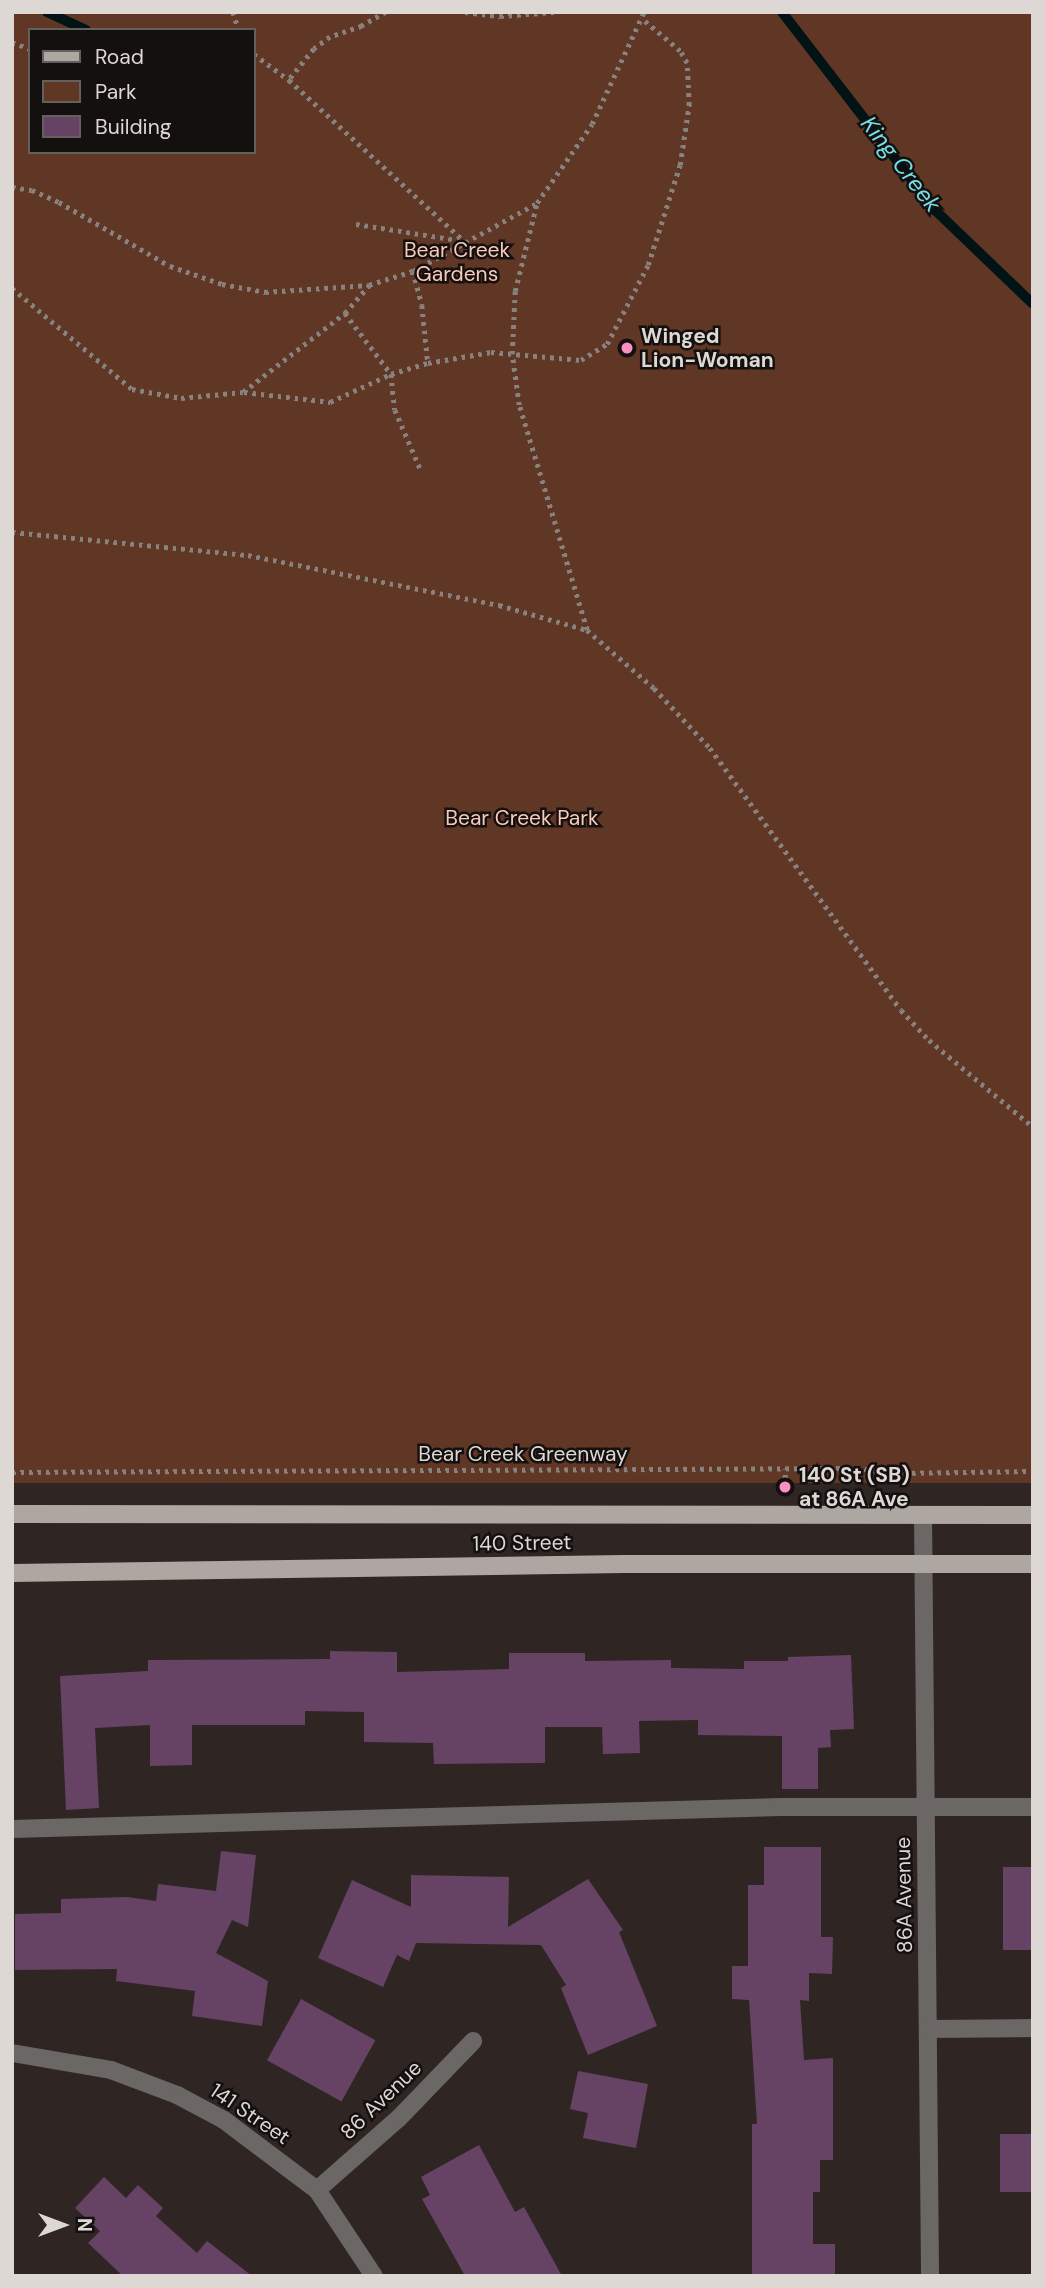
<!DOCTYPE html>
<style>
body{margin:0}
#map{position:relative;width:1045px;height:2288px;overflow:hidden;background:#2f2623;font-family:"DM Sans",sans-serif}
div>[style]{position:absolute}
.green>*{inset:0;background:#603625}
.stream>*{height:10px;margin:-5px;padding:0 5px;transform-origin:5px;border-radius:5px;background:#011314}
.building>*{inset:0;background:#664365;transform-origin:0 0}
.path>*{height:4.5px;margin-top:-2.25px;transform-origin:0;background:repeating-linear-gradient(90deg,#89817e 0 3.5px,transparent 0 8.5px)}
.minor>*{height:18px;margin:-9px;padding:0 9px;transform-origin:9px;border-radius:9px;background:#6b6765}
.major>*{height:18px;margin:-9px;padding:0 9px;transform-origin:9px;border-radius:9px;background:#aea6a0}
.dots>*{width:19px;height:19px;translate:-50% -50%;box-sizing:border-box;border:4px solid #14100f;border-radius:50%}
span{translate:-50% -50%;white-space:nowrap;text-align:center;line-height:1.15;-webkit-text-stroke:5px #14100f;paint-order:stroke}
.park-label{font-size:21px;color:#facab8}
.poi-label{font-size:21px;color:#ded8d5;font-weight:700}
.left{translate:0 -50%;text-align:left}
.street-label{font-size:21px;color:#ded8d5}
.water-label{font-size:23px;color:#73dfe6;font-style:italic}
.frame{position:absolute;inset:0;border:14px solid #ded8d5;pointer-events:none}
.legend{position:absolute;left:28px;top:28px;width:228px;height:126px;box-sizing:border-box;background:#14100f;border:2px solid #65605e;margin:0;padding:9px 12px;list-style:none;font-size:21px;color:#ded8d5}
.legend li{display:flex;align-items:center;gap:14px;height:35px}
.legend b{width:35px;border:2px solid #65605e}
.north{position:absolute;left:28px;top:2190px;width:70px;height:70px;-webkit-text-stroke:5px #14100f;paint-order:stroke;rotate:90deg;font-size:19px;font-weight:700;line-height:28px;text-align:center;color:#ded8d5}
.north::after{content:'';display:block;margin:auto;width:24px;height:32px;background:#ded8d5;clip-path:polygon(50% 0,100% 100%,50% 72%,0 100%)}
</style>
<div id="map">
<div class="green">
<i style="clip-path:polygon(evenodd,12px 12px,1033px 12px,1033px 1483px,12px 1483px,12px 12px,30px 30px,254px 30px,254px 152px,30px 152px,30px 30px)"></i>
</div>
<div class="stream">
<i style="left:47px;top:12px;width:43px;rotate:24.8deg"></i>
<i style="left:782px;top:12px;width:252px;rotate:52.3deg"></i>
<i style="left:936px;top:211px;width:134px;rotate:43.8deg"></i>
</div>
<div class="building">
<i style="clip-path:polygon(330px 1651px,397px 1652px,397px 1672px,509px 1669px,509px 1653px,585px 1653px,585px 1661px,671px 1660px,671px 1668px,744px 1669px,744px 1661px,788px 1661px,788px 1657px,851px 1655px,854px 1729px,830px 1730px,831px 1747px,818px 1748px,818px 1789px,782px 1789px,782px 1736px,698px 1735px,698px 1720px,639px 1721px,640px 1753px,603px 1754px,602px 1727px,545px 1727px,545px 1763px,434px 1764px,433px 1743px,364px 1742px,364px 1712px,305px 1711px,305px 1725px,192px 1725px,192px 1765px,150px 1766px,150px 1725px,95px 1728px,99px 1808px,66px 1810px,60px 1676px,148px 1671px,148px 1660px,330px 1659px)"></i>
<i style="clip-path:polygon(764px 1847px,821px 1847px,821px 1937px,833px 1937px,832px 1974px,809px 1973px,809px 2001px,800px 2000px,804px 2060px,833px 2058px,833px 2160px,820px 2160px,820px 2192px,813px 2192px,813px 2244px,835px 2244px,835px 2276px,752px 2276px,752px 2124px,757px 2124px,749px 2000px,732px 1999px,732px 1966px,748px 1966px,748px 1885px,764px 1885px)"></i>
<i style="clip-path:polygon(221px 1851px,256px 1855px,248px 1927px,232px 1920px,216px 1953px,268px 1981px,262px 2026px,192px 2016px,195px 1991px,116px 1981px,117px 1969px,15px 1970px,15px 1914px,61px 1913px,61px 1899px,127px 1897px,156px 1901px,158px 1884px,216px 1891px)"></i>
<i style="left:1003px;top:1867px;width:30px;height:83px"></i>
<i style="clip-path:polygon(411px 1875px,509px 1877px,508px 1927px,588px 1879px,623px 1930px,619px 1932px,657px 2026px,588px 2055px,561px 1988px,566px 1985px,541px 1945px,416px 1943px,409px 1961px,397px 1955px,383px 1987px,318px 1958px,352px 1880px,411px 1907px)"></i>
<i style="left:301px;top:1999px;width:85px;height:70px;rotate:29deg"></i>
<i style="clip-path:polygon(578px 2071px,648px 2084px,636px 2148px,583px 2138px,588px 2113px,570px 2109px)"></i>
<i style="left:1000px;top:2134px;width:33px;height:58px"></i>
<i style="clip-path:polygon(479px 2145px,515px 2212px,524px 2207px,562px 2276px,465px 2276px,422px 2199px,430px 2195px,421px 2177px)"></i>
<i style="clip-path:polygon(104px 2177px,126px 2198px,138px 2185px,163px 2208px,156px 2216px,197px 2253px,207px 2241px,252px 2276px,123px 2276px,88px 2243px,100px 2231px,75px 2208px)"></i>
</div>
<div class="path">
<i style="left:233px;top:12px;width:19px;rotate:72deg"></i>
<i style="left:386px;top:12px;width:28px;rotate:150deg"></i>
<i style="left:362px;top:26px;width:34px;rotate:161deg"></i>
<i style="left:330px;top:37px;width:20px;rotate:143deg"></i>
<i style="left:314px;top:49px;width:40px;rotate:129deg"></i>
<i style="left:289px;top:80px;width:238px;rotate:42.6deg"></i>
<i style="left:465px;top:12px;width:35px;rotate:7deg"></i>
<i style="left:500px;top:16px;width:54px;rotate:-4.2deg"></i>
<i style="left:12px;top:42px;width:19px;rotate:21deg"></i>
<i style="left:254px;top:54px;width:44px;rotate:36.6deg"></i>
<i style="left:12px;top:187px;width:20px;rotate:9deg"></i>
<i style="left:32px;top:190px;width:30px;rotate:24deg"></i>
<i style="left:59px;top:202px;width:128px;rotate:30deg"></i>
<i style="left:170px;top:266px;width:55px;rotate:19.1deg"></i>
<i style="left:222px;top:284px;width:44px;rotate:10.5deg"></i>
<i style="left:265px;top:292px;width:104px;rotate:-3.9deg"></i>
<i style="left:356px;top:224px;width:108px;rotate:9deg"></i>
<i style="left:413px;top:271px;width:141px;rotate:-28.7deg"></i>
<i style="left:12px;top:288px;width:157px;rotate:40.1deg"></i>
<i style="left:132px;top:389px;width:50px;rotate:10.4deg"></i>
<i style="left:181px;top:398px;width:62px;rotate:-5.5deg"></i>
<i style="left:243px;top:392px;width:129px;rotate:-37.8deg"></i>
<i style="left:345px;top:313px;width:37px;rotate:-49deg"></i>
<i style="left:369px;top:285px;width:46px;rotate:-17.7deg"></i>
<i style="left:413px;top:271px;width:35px;rotate:75deg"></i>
<i style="left:422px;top:305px;width:58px;rotate:84.1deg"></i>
<i style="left:345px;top:313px;width:76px;rotate:53deg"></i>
<i style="left:391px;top:374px;width:39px;rotate:-17deg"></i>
<i style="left:428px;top:363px;width:64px;rotate:-9.9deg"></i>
<i style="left:491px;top:352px;width:90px;rotate:5.1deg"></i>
<i style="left:581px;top:360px;width:31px;rotate:-32deg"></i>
<i style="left:607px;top:344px;width:89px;rotate:-62.6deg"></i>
<i style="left:648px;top:265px;width:105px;rotate:-72.3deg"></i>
<i style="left:680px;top:165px;width:61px;rotate:-81.5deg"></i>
<i style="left:689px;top:105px;width:42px;rotate:-92.7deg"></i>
<i style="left:687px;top:63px;width:14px;rotate:-120deg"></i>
<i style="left:680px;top:51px;width:51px;rotate:-139.8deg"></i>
<i style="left:244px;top:392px;width:87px;rotate:6.6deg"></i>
<i style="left:330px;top:402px;width:67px;rotate:-24.7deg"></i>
<i style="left:391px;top:374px;width:36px;rotate:84deg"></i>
<i style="left:395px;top:410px;width:63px;rotate:66.7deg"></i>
<i style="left:12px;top:532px;width:237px;rotate:5.6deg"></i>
<i style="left:248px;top:555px;width:256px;rotate:11.3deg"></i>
<i style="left:499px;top:605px;width:91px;rotate:15.9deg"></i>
<i style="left:587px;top:630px;width:89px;rotate:40.9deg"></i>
<i style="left:654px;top:688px;width:82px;rotate:47deg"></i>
<i style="left:710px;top:748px;width:324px;rotate:53.9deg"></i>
<i style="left:901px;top:1010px;width:41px;rotate:47deg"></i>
<i style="left:929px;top:1040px;width:136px;rotate:39.9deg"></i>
<i style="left:587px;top:630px;width:235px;rotate:-106.8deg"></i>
<i style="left:519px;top:405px;width:51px;rotate:-97.8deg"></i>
<i style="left:512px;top:354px;width:63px;rotate:-87.3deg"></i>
<i style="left:515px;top:291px;width:91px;rotate:-76deg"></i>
<i style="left:537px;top:203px;width:96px;rotate:-55.2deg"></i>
<i style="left:592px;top:124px;width:123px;rotate:-65.1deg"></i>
<i style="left:12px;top:1472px;width:844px;rotate:-0.27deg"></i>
<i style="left:856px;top:1468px;width:39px;rotate:7deg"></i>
<i style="left:895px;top:1473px;width:138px;rotate:-0.8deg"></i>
<i style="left:785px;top:1487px;width:18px;rotate:-90deg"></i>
</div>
<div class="minor">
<i style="left:923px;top:1515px;width:761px;rotate:89.47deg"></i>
<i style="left:12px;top:1829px;width:770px;rotate:-1.64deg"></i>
<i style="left:782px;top:1807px;width:251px"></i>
<i style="left:928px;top:2029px;width:105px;rotate:-0.5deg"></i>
<i style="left:12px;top:2053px;width:100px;rotate:9.7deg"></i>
<i style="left:111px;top:2070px;width:71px;rotate:20.7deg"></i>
<i style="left:177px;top:2095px;width:53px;rotate:28deg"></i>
<i style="left:224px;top:2120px;width:116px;rotate:37deg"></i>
<i style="left:317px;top:2190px;width:103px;rotate:56.5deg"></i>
<i style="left:317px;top:2190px;width:109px;rotate:-41.3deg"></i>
<i style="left:399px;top:2118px;width:107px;rotate:-46.1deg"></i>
</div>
<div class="major">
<i style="left:12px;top:1514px;width:1021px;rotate:0.06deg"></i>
<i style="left:12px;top:1573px;width:611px;rotate:-0.84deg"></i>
<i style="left:623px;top:1564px;width:410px"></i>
</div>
<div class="dots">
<i style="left:627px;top:348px;background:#fc8fc2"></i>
<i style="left:785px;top:1487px;background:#fc8fc2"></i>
</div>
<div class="park-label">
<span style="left:457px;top:262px">Bear Creek<br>Gardens</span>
<span style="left:522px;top:818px">Bear Creek Park</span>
</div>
<div class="poi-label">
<span class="left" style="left:641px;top:348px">Winged<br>Lion-Woman</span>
<span class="left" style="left:799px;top:1487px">140 St (SB)<br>at 86A Ave</span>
</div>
<div class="street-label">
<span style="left:523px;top:1454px">Bear Creek Greenway</span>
<span style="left:522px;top:1543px;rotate:-1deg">140 Street</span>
<span style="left:904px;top:1895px;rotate:-91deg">86A Avenue</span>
<span style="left:381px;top:2100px;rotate:-44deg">86 Avenue</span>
<span style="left:250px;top:2114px;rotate:34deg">141 Street</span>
</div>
<div class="water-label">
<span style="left:901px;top:164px;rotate:52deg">King Creek</span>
</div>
<div class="frame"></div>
<ul class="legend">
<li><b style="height:9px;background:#aea6a0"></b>Road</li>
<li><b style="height:19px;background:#603625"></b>Park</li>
<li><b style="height:19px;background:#664365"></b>Building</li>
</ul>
<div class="north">N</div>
</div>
